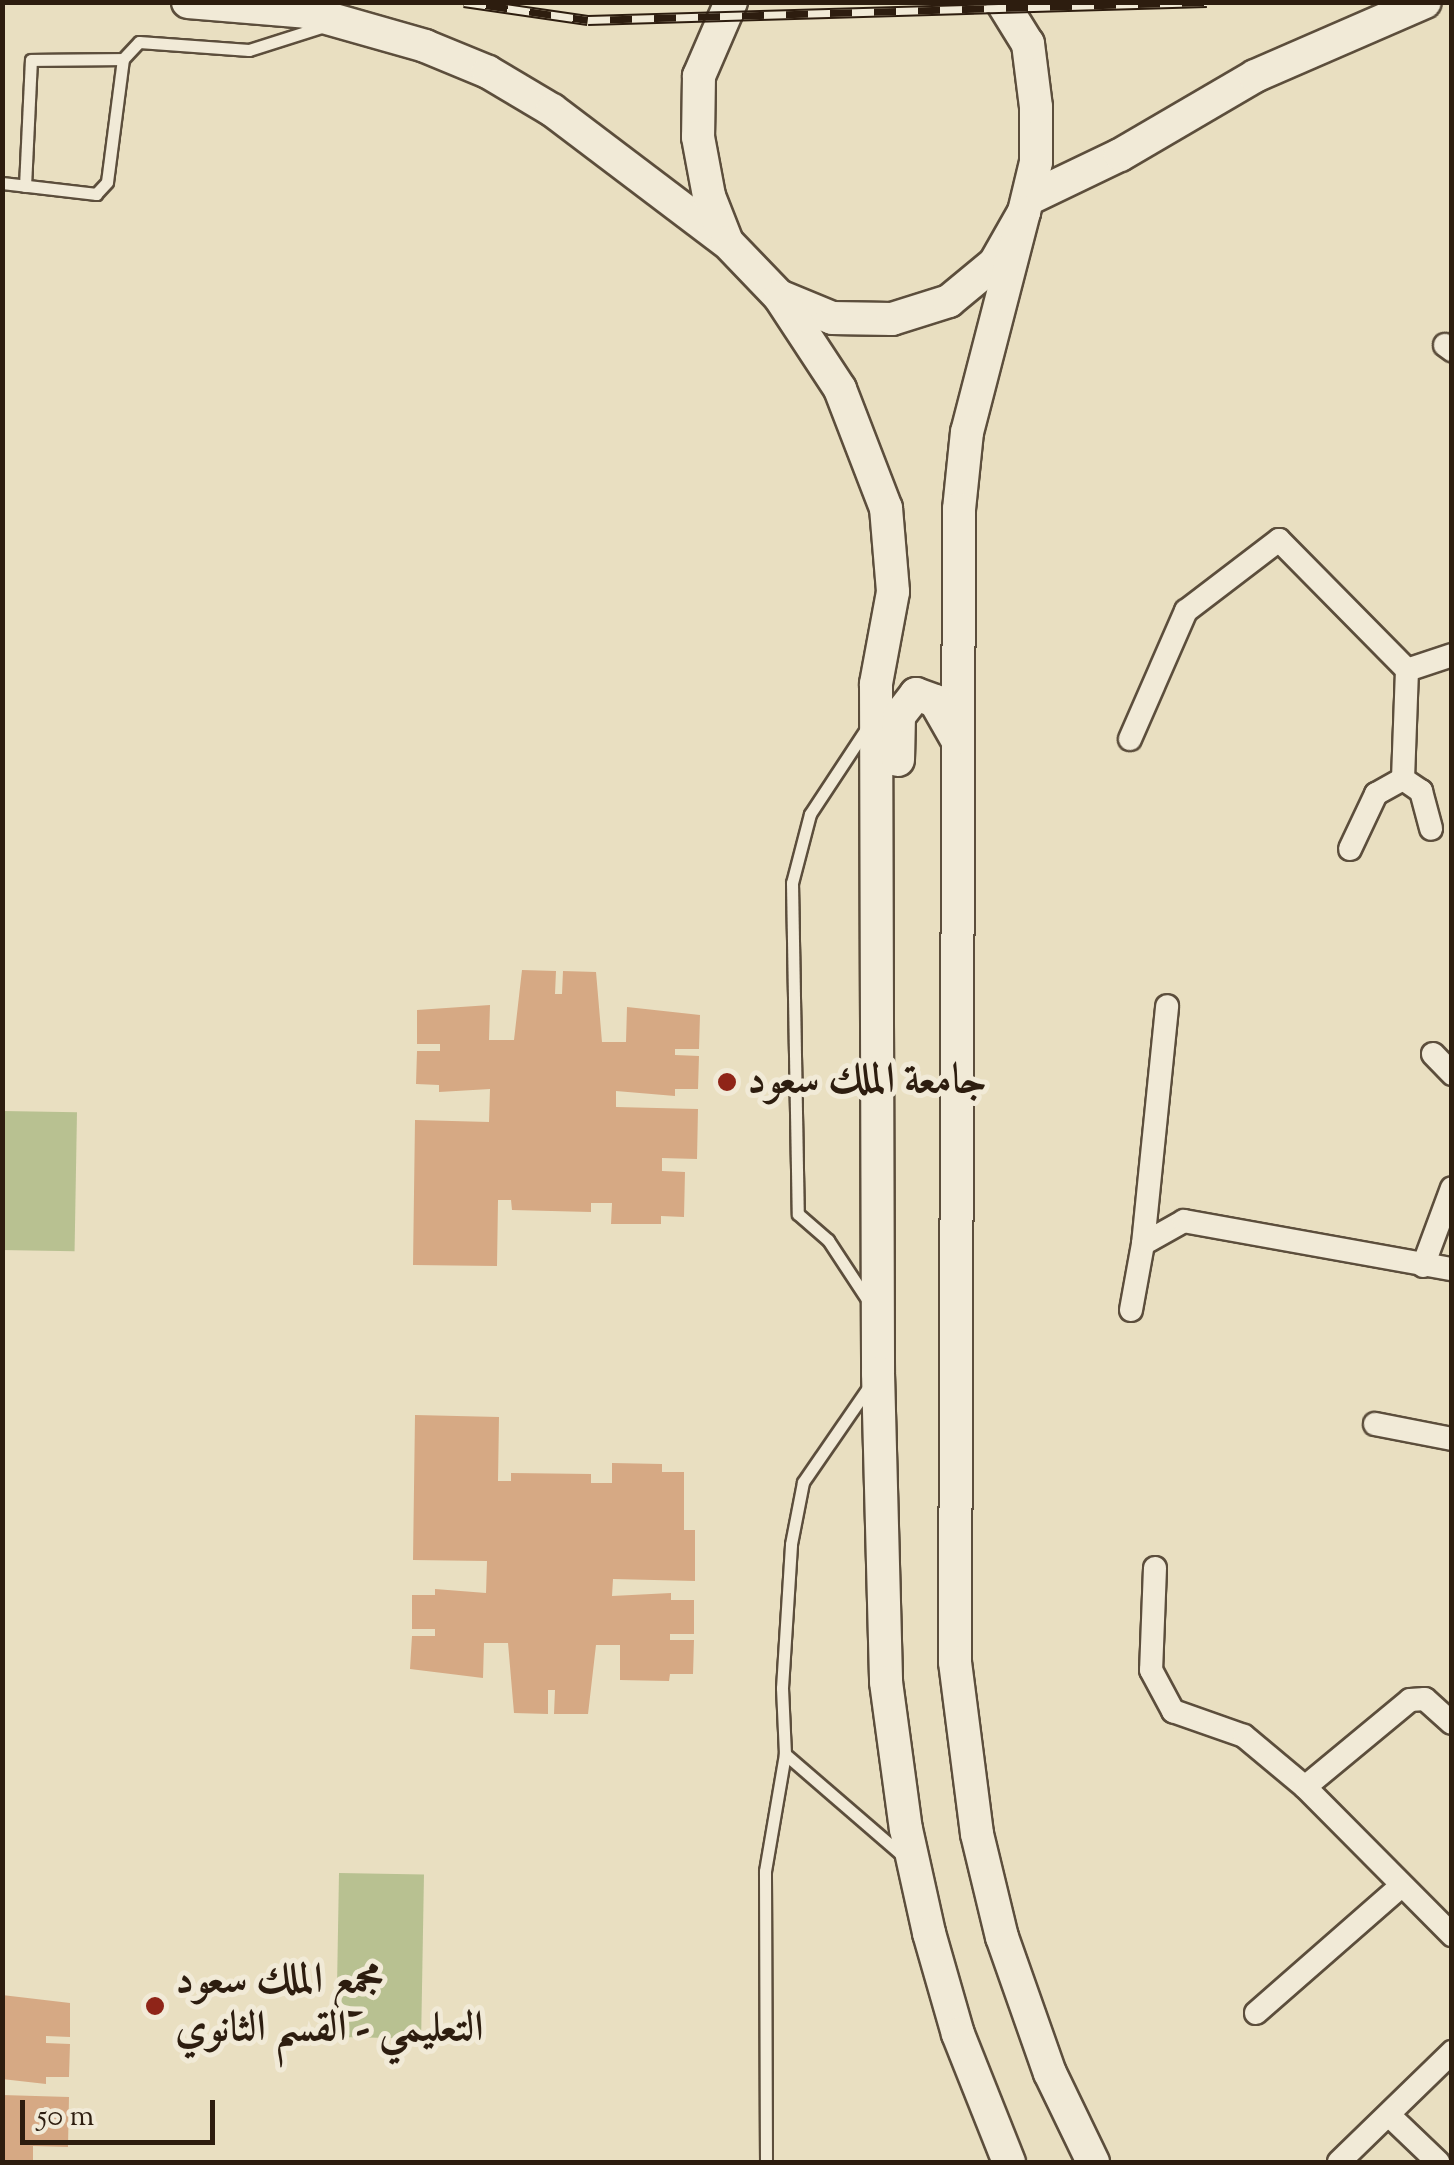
<!DOCTYPE html>
<meta charset="utf-8">
<style>
body{margin:0}
#map{position:relative;width:1454px;height:2165px;overflow:hidden;background:#e9dfc1;font-family:"Sorts Mill Goudy",Amiri,serif}
div>[style]{position:absolute}
.green>*{inset:0;background:#b8c191;transform-origin:0 0}
.building>*{inset:0;background:#d6a984}
.roads{filter:drop-shadow(2px 0 #5c4e3c) drop-shadow(-2px 0 #5c4e3c) drop-shadow(0 2px #5c4e3c) drop-shadow(0 -2px #5c4e3c)}
.lane>*{height:11px;margin:-5.5px;padding:0 5.5px;transform-origin:5.5px;border-radius:5.5px;background:#f1ead7}
.street>*{height:22px;margin:-11px;padding:0 11px;transform-origin:11px;border-radius:11px;background:#f1ead7}
.secondary>*{height:32px;margin:-16px;padding:0 16px;transform-origin:16px;border-radius:16px;background:#f1ead7}
.rail>*{height:11px;margin-top:-5.5px;transform-origin:0;background:repeating-linear-gradient(90deg,#f1ead7 0 22px,#2d1d0f 0 44px);box-sizing:border-box;border-block:2px solid #2d1d0f}
.dots>*{width:28px;height:28px;translate:-50% -50%;box-sizing:border-box;border:5px solid #f1ead7;border-radius:50%}
span{translate:-50% -50%;white-space:nowrap;text-align:center;line-height:1.15;-webkit-text-stroke:10px #f1ead7;paint-order:stroke}
.poi-label{font-size:42px;color:#2d1d0f;font-weight:700}
.left{translate:0 -50%;text-align:left}
.frame{position:absolute;inset:0;border:5px solid #2d1d0f;pointer-events:none}
.scale{position:absolute;left:20px;top:2100px;width:195px;height:45px;box-sizing:border-box;border:5px solid #2d1d0f;border-top:0;padding-left:12px;font-size:30px;line-height:35px;white-space:nowrap;color:#2d1d0f;-webkit-text-stroke:8px #f1ead7;paint-order:stroke}
</style>
<div id="map">
<div class="green">
<i style="left:3px;top:1111px;width:74px;height:139px;rotate:1deg"></i>
<i style="left:339px;top:1873px;width:85px;height:164px;rotate:1deg"></i>
</div>
<div class="building">
<i style="clip-path:polygon(522px 970px,556px 971px,555px 994px,562px 994px,563px 971px,596px 972px,602px 1042px,626px 1042px,627px 1007px,700px 1015px,699px 1049px,675px 1049px,675px 1055px,699px 1056px,698px 1089px,675px 1089px,675px 1096px,616px 1091px,616px 1107px,698px 1109px,697px 1159px,662px 1158px,662px 1171px,685px 1172px,684px 1217px,661px 1216px,661px 1224px,611px 1224px,612px 1203px,591px 1203px,591px 1212px,512px 1210px,511px 1200px,498px 1200px,497px 1266px,413px 1265px,415px 1120px,489px 1122px,490px 1089px,439px 1092px,439px 1085px,416px 1084px,417px 1051px,440px 1051px,440px 1044px,417px 1044px,417px 1010px,490px 1005px,489px 1040px,514px 1040px)"></i>
<i style="clip-path:polygon(415px 1415px,499px 1417px,498px 1481px,511px 1481px,511px 1473px,591px 1474px,591px 1483px,612px 1483px,612px 1463px,662px 1464px,662px 1472px,684px 1472px,684px 1530px,695px 1530px,695px 1581px,613px 1579px,612px 1596px,671px 1593px,671px 1600px,694px 1600px,694px 1634px,670px 1634px,670px 1640px,694px 1640px,693px 1674px,670px 1674px,669px 1681px,620px 1680px,620px 1645px,596px 1645px,588px 1714px,554px 1714px,555px 1690px,548px 1690px,548px 1714px,514px 1713px,508px 1643px,484px 1643px,483px 1678px,410px 1669px,412px 1636px,435px 1636px,435px 1629px,412px 1629px,412px 1595px,435px 1595px,435px 1589px,486px 1593px,487px 1561px,413px 1560px)"></i>
<i style="clip-path:polygon(2px 1995px,70px 2003px,70px 2037px,46px 2036px,46px 2043px,70px 2044px,69px 2077px,46px 2077px,46px 2084px,2px 2079px)"></i>
<i style="clip-path:polygon(2px 2095px,69px 2097px,68px 2147px,33px 2146px,33px 2162px,2px 2162px)"></i>
</div>
<div class="roads">
<div class="lane">
<i style="left:2px;top:183px;width:95px;rotate:6.7deg"></i>
<i style="left:96px;top:194px;width:16px;rotate:-47deg"></i>
<i style="left:107px;top:182px;width:124px;rotate:-82.6deg"></i>
<i style="left:123px;top:59px;width:23px;rotate:-47deg"></i>
<i style="left:139px;top:42px;width:110px;rotate:4.2deg"></i>
<i style="left:249px;top:50px;width:76px;rotate:-17.7deg"></i>
<i style="left:25px;top:186px;width:126px;rotate:-87.3deg"></i>
<i style="left:31px;top:60px;width:92px;rotate:-0.6deg"></i>
<i style="left:866px;top:729px;width:102px;rotate:123.4deg"></i>
<i style="left:810px;top:814px;width:71px;rotate:104.6deg"></i>
<i style="left:792px;top:883px;width:331px;rotate:89deg"></i>
<i style="left:798px;top:1214px;width:40px;rotate:41deg"></i>
<i style="left:828px;top:1240px;width:73px;rotate:56.7deg"></i>
<i style="left:785px;top:1754px;width:156px;rotate:40.8deg"></i>
<i style="left:766px;top:2162px;width:291px;rotate:-90.2deg"></i>
<i style="left:765px;top:1871px;width:119px;rotate:-80.3deg"></i>
<i style="left:785px;top:1754px;width:66px;rotate:-92.6deg"></i>
<i style="left:782px;top:1688px;width:144px;rotate:-86.4deg"></i>
<i style="left:791px;top:1544px;width:63px;rotate:-79deg"></i>
<i style="left:803px;top:1482px;width:118px;rotate:-55.4deg"></i>
</div>
<div class="street">
<i style="left:1445px;top:345px;width:9px;rotate:36deg"></i>
<i style="left:1407px;top:670px;width:47px;rotate:-18.4deg"></i>
<i style="left:1130px;top:739px;width:140px;rotate:-66.4deg"></i>
<i style="left:1186px;top:611px;width:117px;rotate:-37.4deg"></i>
<i style="left:1279px;top:540px;width:182px;rotate:45.4deg"></i>
<i style="left:1407px;top:670px;width:109px;rotate:92.1deg"></i>
<i style="left:1403px;top:779px;width:22px;rotate:34deg"></i>
<i style="left:1421px;top:791px;width:39px;rotate:75deg"></i>
<i style="left:1350px;top:849px;width:61px;rotate:-64.7deg"></i>
<i style="left:1376px;top:794px;width:31px;rotate:-29deg"></i>
<i style="left:1433px;top:1054px;width:28px;rotate:46deg"></i>
<i style="left:1143px;top:1244px;width:239px;rotate:-84.2deg"></i>
<i style="left:1423px;top:1266px;width:83px;rotate:-69.6deg"></i>
<i style="left:1131px;top:1310px;width:67px;rotate:-79.7deg"></i>
<i style="left:1143px;top:1244px;width:47px;rotate:-29.3deg"></i>
<i style="left:1184px;top:1221px;width:272px;rotate:10.2deg"></i>
<i style="left:1375px;top:1424px;width:78px;rotate:11deg"></i>
<i style="left:1155px;top:1568px;width:102px;rotate:92.2deg"></i>
<i style="left:1151px;top:1670px;width:47px;rotate:61.8deg"></i>
<i style="left:1173px;top:1711px;width:75px;rotate:19.4deg"></i>
<i style="left:1244px;top:1736px;width:80px;rotate:39.9deg"></i>
<i style="left:1305px;top:1787px;width:209px;rotate:45.2deg"></i>
<i style="left:1305px;top:1787px;width:136px;rotate:-39.6deg"></i>
<i style="left:1410px;top:1700px;width:15px;rotate:-4deg"></i>
<i style="left:1425px;top:1699px;width:36px;rotate:42deg"></i>
<i style="left:1256px;top:2013px;width:190px;rotate:-41.2deg"></i>
<i style="left:1392px;top:2118px;width:64px;rotate:43.7deg"></i>
<i style="left:1339px;top:2162px;width:158px;rotate:-44.2deg"></i>
</div>
<div class="secondary">
<i style="left:188px;top:2px;width:118px;rotate:4.8deg"></i>
<i style="left:306px;top:12px;width:124px;rotate:15.9deg"></i>
<i style="left:425px;top:46px;width:68px;rotate:22.4deg"></i>
<i style="left:488px;top:72px;width:74px;rotate:30.7deg"></i>
<i style="left:552px;top:110px;width:216px;rotate:37.1deg"></i>
<i style="left:731px;top:2px;width:81px;rotate:113.4deg"></i>
<i style="left:699px;top:76px;width:61px;rotate:90.9deg"></i>
<i style="left:698px;top:137px;width:60px;rotate:79.4deg"></i>
<i style="left:709px;top:196px;width:49px;rotate:68.6deg"></i>
<i style="left:727px;top:242px;width:75px;rotate:46.1deg"></i>
<i style="left:779px;top:296px;width:57px;rotate:22.5deg"></i>
<i style="left:832px;top:318px;width:60px;rotate:1deg"></i>
<i style="left:892px;top:319px;width:60px;rotate:-17.5deg"></i>
<i style="left:949px;top:301px;width:60px;rotate:-39.6deg"></i>
<i style="left:995px;top:263px;width:59px;rotate:-60.4deg"></i>
<i style="left:1024px;top:212px;width:51px;rotate:-76.5deg"></i>
<i style="left:1036px;top:162px;width:55px;rotate:-90deg"></i>
<i style="left:1036px;top:107px;width:64px;rotate:-97.2deg"></i>
<i style="left:1028px;top:44px;width:49px;rotate:-121.8deg"></i>
<i style="left:1028px;top:199px;width:102px;rotate:-25.6deg"></i>
<i style="left:1120px;top:155px;width:156px;rotate:-30.3deg"></i>
<i style="left:1255px;top:76px;width:185px;rotate:-23.5deg"></i>
<i style="left:1024px;top:212px;width:227px;rotate:104.5deg"></i>
<i style="left:967px;top:432px;width:77px;rotate:95.9deg"></i>
<i style="left:959px;top:509px;width:1153px;rotate:90.2deg"></i>
<i style="left:955px;top:1662px;width:173px;rotate:82.7deg"></i>
<i style="left:977px;top:1834px;width:106px;rotate:76.4deg"></i>
<i style="left:1002px;top:1937px;width:144px;rotate:70.6deg"></i>
<i style="left:1050px;top:2073px;width:99px;rotate:64.2deg"></i>
<i style="left:779px;top:296px;width:111px;rotate:56.7deg"></i>
<i style="left:840px;top:389px;width:128px;rotate:68.9deg"></i>
<i style="left:886px;top:508px;width:84px;rotate:85.2deg"></i>
<i style="left:893px;top:592px;width:94px;rotate:100.5deg"></i>
<i style="left:876px;top:684px;width:689px;rotate:89.83deg"></i>
<i style="left:878px;top:1373px;width:309px;rotate:88.5deg"></i>
<i style="left:886px;top:1682px;width:148px;rotate:82.3deg"></i>
<i style="left:906px;top:1829px;width:107px;rotate:77.5deg"></i>
<i style="left:929px;top:1933px;width:105px;rotate:74deg"></i>
<i style="left:958px;top:2034px;width:138px;rotate:68.3deg"></i>
<i style="left:898px;top:760px;width:44px;rotate:-88.7deg"></i>
<i style="left:899px;top:716px;width:28px;rotate:-52deg"></i>
<i style="left:916px;top:694px;width:20px;rotate:20deg"></i>
<i style="left:935px;top:701px;width:43px;rotate:60.4deg"></i>
</div>
</div>
<div class="rail">
<i style="left:464px;top:2px;width:125px;rotate:8.3deg"></i>
<i style="left:588px;top:20px;width:619px;rotate:-1.67deg"></i>
</div>
<div class="dots">
<i style="left:727px;top:1082px;background:#8f2418"></i>
<i style="left:155px;top:2006px;background:#8f2418"></i>
</div>
<div class="poi-label">
<span class="left" style="left:747px;top:1082px">جامعة الملك سعود</span>
<span class="left" style="left:175px;top:2006px">مجمع الملك سعود<br>التعليمي - القسم الثانوي</span>
</div>
<div class="frame"></div>
<div class="scale">50 m</div>
</div>
